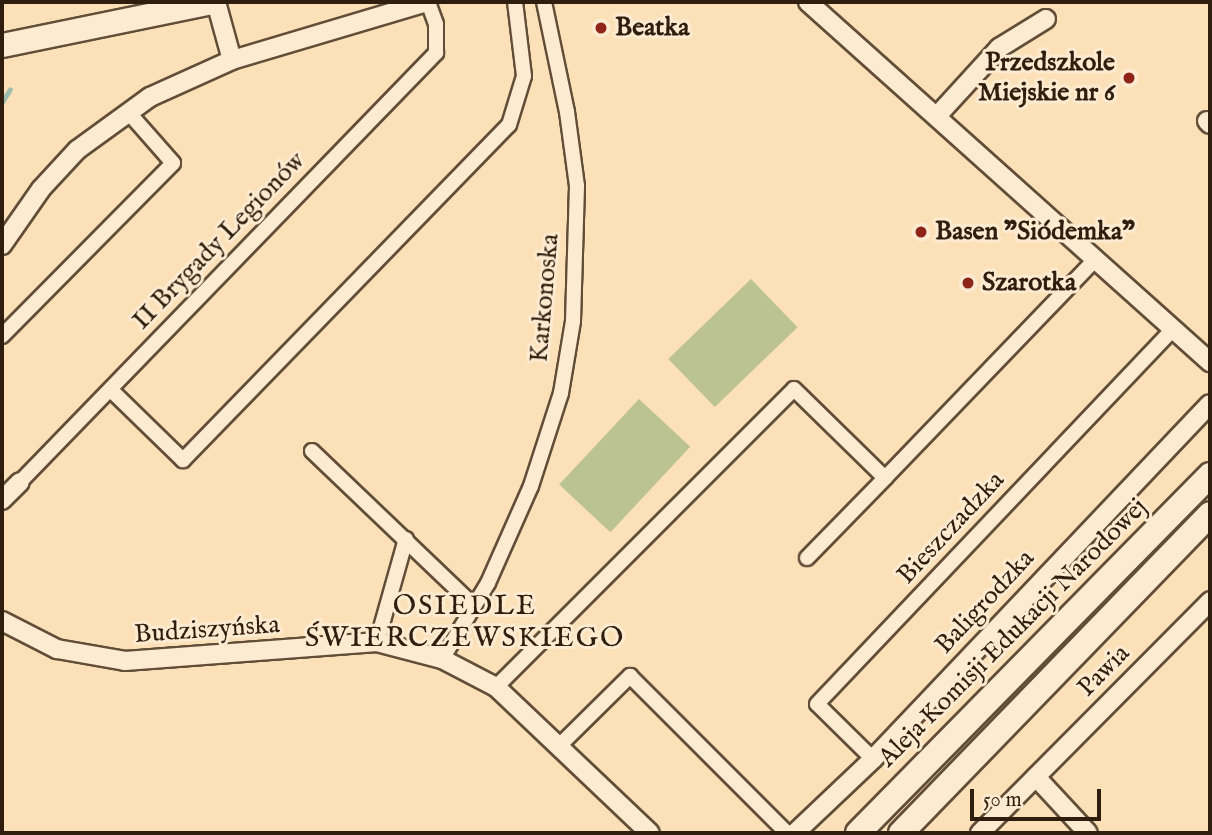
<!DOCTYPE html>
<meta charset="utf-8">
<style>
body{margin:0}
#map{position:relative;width:1212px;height:835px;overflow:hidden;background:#fce0b8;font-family:"IM FELL English",serif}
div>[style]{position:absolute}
.green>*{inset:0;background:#bbc392;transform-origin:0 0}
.stream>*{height:5px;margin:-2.5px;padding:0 2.5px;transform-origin:2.5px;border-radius:2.5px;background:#9fbdae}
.roads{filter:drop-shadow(2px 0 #624e38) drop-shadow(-2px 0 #624e38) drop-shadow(0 2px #624e38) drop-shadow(0 -2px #624e38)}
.pedestrian>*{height:14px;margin:-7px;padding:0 7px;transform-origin:7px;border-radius:7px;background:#fdebd1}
.minor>*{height:18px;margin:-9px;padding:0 9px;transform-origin:9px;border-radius:9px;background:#fdebd1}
.tertiary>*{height:23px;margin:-11.5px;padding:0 11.5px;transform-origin:11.5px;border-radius:11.5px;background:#fdebd1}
.secondary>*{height:24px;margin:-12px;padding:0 12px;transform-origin:12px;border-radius:12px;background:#fdebd1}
.dots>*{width:19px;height:19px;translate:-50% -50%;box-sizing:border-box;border:4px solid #fdebd1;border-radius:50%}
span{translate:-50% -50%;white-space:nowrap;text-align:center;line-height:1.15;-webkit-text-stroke:6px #fdebd1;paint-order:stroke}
.poi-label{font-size:26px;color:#2f1d0d;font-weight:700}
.left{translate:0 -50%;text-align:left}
.right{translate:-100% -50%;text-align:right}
.street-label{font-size:26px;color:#2f1d0d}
.neighbourhood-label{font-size:28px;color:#2f1d0d;letter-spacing:2px}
.frame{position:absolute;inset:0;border:4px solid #2f1d0d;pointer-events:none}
.scale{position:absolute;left:970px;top:789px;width:131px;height:32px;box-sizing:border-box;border:4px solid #2f1d0d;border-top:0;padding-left:9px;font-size:21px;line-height:24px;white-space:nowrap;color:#2f1d0d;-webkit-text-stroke:5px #fdebd1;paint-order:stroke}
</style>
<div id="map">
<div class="green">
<i style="left:751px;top:279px;width:67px;height:115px;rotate:46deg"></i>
<i style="left:639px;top:399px;width:70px;height:117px;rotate:43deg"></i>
</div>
<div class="stream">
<i style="left:2px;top:102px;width:15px;rotate:-58deg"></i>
</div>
<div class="roads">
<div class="pedestrian">
<i style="left:2px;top:336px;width:243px;rotate:-45.3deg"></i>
<i style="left:173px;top:163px;width:68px;rotate:-131.4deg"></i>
<i style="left:112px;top:391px;width:99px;rotate:44.2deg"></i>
<i style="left:183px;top:460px;width:467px;rotate:-45.8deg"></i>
<i style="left:509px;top:125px;width:51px;rotate:-73deg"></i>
<i style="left:524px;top:76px;width:75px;rotate:-96.9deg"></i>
<i style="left:312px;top:451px;width:224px;rotate:43.7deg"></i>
<i style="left:20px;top:482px;width:598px;rotate:-45.88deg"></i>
<i style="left:436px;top:53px;width:29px;rotate:-90deg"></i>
<i style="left:436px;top:24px;width:23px;rotate:-110deg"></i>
<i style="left:807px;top:558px;width:112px;rotate:-45.7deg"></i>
<i style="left:377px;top:642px;width:107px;rotate:-74.3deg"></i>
<i style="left:442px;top:659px;width:89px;rotate:-58.8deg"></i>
<i style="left:488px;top:583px;width:106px;rotate:-66.1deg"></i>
<i style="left:531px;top:486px;width:98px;rotate:-72.1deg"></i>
<i style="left:561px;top:393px;width:73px;rotate:-80.5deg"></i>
<i style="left:573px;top:321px;width:135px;rotate:-88.3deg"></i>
<i style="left:577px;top:186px;width:75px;rotate:-97.7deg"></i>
<i style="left:567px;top:112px;width:112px;rotate:-101.8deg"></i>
<i style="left:496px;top:687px;width:421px;rotate:-45deg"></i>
<i style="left:794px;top:389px;width:127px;rotate:44.4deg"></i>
<i style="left:885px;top:478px;width:304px;rotate:-46.1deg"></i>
<i style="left:559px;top:746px;width:100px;rotate:-44.6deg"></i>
<i style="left:630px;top:676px;width:222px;rotate:45deg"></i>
<i style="left:873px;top:759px;width:78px;rotate:-135.5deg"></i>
<i style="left:817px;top:704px;width:518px;rotate:-46.48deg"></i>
</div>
<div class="minor">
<i style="left:216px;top:2px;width:60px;rotate:74.6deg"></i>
<i style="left:808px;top:2px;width:540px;rotate:41.85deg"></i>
<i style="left:937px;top:116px;width:92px;rotate:-47.6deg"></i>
<i style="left:999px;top:48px;width:55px;rotate:-31.7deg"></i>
<i style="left:1207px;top:121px;width:4px;rotate:45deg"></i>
<i style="left:2px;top:245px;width:68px;rotate:-55.1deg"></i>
<i style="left:41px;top:189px;width:53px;rotate:-47.3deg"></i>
<i style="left:77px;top:150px;width:90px;rotate:-36deg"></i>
<i style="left:150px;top:97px;width:90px;rotate:-24.3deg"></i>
<i style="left:232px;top:60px;width:202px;rotate:-16.6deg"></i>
<i style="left:2px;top:500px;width:25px;rotate:-45deg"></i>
<i style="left:2px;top:621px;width:62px;rotate:27deg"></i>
<i style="left:57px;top:649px;width:69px;rotate:10deg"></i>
<i style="left:125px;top:661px;width:253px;rotate:-4.3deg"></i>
<i style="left:377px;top:642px;width:67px;rotate:14.7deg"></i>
<i style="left:442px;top:659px;width:61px;rotate:27.4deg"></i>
<i style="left:496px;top:687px;width:212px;rotate:43.5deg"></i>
<i style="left:1036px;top:777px;width:76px;rotate:47.1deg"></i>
<i style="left:795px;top:833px;width:108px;rotate:-43.5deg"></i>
<i style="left:873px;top:759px;width:489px;rotate:-46.5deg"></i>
<i style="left:980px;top:833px;width:327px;rotate:-45.2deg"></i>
</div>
<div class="tertiary">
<i style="left:2px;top:45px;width:214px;rotate:-11.6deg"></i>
</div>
<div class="secondary">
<i style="left:858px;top:833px;width:502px;rotate:-45.48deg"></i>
<i style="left:901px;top:833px;width:444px;rotate:-45.9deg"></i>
</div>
</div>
<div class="dots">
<i style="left:601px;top:28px;background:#8f2418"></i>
<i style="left:1129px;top:78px;background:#8f2418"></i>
<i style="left:921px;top:232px;background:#8f2418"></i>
<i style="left:968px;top:283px;background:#8f2418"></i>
</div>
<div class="poi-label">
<span class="left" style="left:615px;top:28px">Beatka</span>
<span class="right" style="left:1115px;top:78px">Przedszkole<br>Miejskie nr 6</span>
<span class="left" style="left:935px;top:232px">Basen "Siódemka"</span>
<span class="left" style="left:982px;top:283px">Szarotka</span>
</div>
<div class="street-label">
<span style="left:219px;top:241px;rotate:-46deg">II Brygady Legionów</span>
<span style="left:545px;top:298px;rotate:-85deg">Karkonoska</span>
<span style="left:951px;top:528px;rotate:-47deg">Bieszczadzka</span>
<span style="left:985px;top:602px;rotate:-47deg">Baligrodzka</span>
<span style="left:207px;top:630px;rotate:-4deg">Budziszyńska</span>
<span style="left:1013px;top:633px;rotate:-45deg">Aleja Komisji Edukacji Narodowej</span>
<span style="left:1104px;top:671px;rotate:-45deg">Pawia</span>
</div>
<div class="neighbourhood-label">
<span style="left:465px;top:623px">OSIEDLE<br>ŚWIERCZEWSKIEGO</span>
</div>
<div class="frame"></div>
<div class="scale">50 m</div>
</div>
